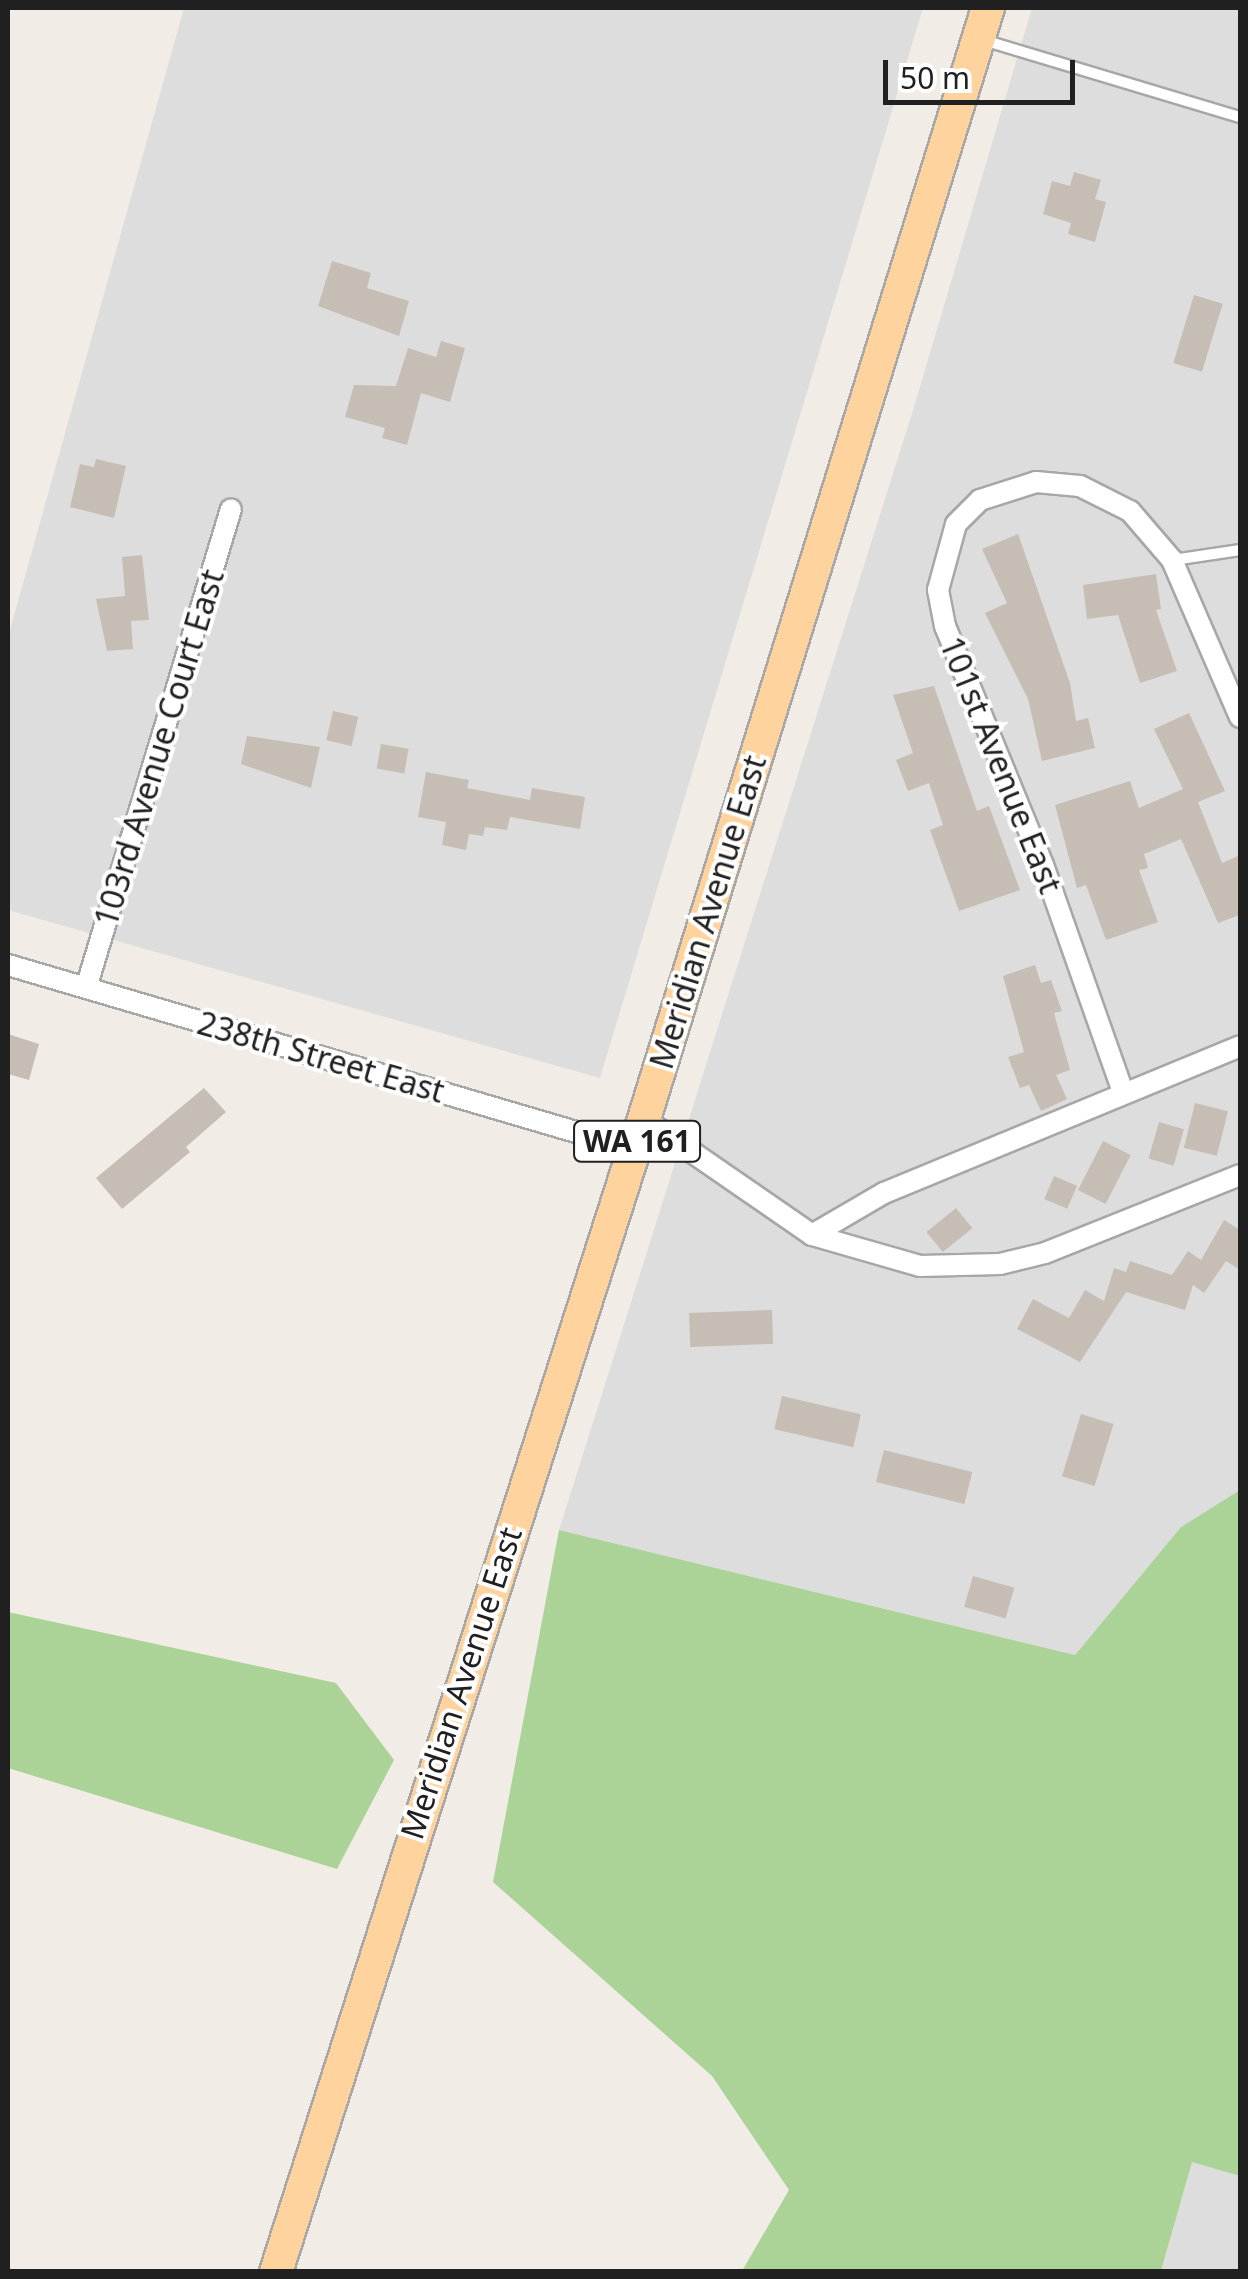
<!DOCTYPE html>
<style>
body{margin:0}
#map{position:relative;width:1248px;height:2279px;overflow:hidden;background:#f1ede6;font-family:"Noto Sans",sans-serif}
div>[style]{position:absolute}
.residential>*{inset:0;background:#dedddd}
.forest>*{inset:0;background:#abd398}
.building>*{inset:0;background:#c6bdb5;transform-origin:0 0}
.roads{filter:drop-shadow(2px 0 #a7a7a7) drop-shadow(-2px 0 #a7a7a7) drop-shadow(0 2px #a7a7a7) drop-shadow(0 -2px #a7a7a7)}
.service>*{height:10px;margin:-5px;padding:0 5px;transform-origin:5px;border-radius:5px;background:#fff}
.minor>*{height:20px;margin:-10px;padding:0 10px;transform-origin:10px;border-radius:10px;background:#fff}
.primary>*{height:32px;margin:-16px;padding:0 16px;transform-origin:16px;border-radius:16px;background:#ffd39d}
span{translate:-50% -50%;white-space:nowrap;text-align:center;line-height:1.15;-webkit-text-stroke:8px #fff;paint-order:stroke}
.shield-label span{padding:2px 8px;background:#fff;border:2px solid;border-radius:8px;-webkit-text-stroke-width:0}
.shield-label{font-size:30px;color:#202020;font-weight:700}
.street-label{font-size:32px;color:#202020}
.frame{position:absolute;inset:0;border:10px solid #202020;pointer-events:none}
.scale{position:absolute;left:883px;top:60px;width:192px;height:45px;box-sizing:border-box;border:5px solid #202020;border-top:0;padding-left:12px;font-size:30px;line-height:35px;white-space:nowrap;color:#202020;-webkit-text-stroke:8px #fff;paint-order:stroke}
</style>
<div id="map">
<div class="residential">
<i style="clip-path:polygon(184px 8px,923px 8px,600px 1078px,8px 910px,8px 637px)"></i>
<i style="clip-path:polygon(1032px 8px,1240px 8px,1240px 1490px,1181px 1527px,1075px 1655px,559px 1530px,914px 407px)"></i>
<i style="clip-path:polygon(1192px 2161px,1240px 2176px,1240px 2271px,1161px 2272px)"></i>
</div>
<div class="forest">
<i style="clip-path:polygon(1240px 1490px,1240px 2176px,1192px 2162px,1161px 2271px,742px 2271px,789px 2190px,712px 2076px,493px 1882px,559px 1530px,1075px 1655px,1181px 1527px)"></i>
<i style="clip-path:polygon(8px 1612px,336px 1683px,394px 1760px,337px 1869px,8px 1768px)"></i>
</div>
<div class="building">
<i style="clip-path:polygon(1074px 172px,1101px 180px,1095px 199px,1106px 202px,1095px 242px,1068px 234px,1071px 223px,1043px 214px,1052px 181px,1070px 186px)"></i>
<i style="clip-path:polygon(332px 261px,371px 273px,367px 288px,409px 301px,399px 336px,318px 306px)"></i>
<i style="left:1194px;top:295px;width:30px;height:71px;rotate:17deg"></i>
<i style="clip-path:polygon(441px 341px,465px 348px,450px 402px,421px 393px,407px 445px,382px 438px,385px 428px,345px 417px,354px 385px,396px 386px,408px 348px,436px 357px)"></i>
<i style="clip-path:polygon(96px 459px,126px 466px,114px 518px,70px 507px,80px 464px,94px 467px)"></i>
<i style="clip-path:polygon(1018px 534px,1070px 683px,1076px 721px,1088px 718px,1095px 748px,1042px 761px,1028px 699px,985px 613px,1007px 603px,982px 549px)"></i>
<i style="clip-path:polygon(142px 555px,149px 620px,131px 621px,133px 649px,107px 651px,96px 599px,125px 596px,122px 557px)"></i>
<i style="clip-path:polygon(1156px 574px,1161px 609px,1156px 610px,1177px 671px,1140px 683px,1118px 615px,1087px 619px,1083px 585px)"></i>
<i style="clip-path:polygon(934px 686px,977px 811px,989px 806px,1020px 890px,959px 911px,930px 830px,943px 825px,929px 783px,908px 791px,896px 760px,913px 753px,893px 695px)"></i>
<i style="left:333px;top:711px;width:26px;height:30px;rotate:13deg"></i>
<i style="clip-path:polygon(1189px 713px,1225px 791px,1198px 802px,1222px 863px,1240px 855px,1240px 915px,1218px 923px,1181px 839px,1144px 854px,1148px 868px,1139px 870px,1158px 922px,1106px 940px,1086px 885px,1077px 888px,1055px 805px,1130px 781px,1139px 808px,1183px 789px,1154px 729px)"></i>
<i style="clip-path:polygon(247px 736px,320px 747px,311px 788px,241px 764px)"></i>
<i style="left:381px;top:744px;width:28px;height:25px;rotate:10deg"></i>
<i style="clip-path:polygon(426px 772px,469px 780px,467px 788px,530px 800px,532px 788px,585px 797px,580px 829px,510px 817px,507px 830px,485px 827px,483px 836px,469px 834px,466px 850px,442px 845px,446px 822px,418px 817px)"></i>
<i style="clip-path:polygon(1035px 965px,1041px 983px,1051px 980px,1062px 1011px,1054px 1013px,1070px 1070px,1056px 1075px,1067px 1099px,1041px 1111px,1029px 1085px,1020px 1088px,1008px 1057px,1024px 1052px,1003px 976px)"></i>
<i style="clip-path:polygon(8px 1034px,39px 1044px,29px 1080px,8px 1074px)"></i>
<i style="clip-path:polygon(204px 1088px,226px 1112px,186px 1147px,190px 1152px,122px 1209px,96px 1178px)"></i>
<i style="left:1195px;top:1103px;width:34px;height:46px;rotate:14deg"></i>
<i style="left:1159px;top:1122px;width:26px;height:38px;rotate:16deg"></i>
<i style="left:1103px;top:1141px;width:31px;height:55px;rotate:27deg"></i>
<i style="left:1054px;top:1176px;width:25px;height:25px;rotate:23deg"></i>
<i style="left:956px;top:1208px;width:26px;height:38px;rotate:51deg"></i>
<i style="clip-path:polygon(1224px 1220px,1240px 1230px,1240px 1270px,1226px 1261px,1204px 1293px,1193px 1285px,1185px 1310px,1126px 1292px,1080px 1362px,1017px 1329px,1033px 1299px,1069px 1318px,1085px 1290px,1104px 1301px,1114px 1268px,1126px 1272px,1130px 1261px,1172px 1275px,1188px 1251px,1201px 1260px)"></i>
<i style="left:772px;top:1310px;width:34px;height:83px;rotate:88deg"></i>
<i style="left:782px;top:1396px;width:81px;height:34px;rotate:13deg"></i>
<i style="left:1081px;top:1414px;width:34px;height:65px;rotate:17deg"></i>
<i style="left:884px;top:1450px;width:91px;height:33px;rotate:14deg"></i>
<i style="left:973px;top:1576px;width:43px;height:32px;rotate:16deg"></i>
</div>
<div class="roads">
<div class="service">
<i style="left:983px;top:40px;width:268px;rotate:16.7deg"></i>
<i style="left:1173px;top:560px;width:68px;rotate:-8.5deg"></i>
</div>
<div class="minor">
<i style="left:8px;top:965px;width:652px;rotate:16.38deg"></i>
<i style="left:86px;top:988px;width:500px;rotate:-73.16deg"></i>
<i style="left:1123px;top:1092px;width:241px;rotate:-109.4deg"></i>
<i style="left:1043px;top:865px;width:258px;rotate:-112.3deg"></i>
<i style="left:945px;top:626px;width:37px;rotate:-101deg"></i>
<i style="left:938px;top:590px;width:68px;rotate:-74.7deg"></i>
<i style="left:956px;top:524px;width:34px;rotate:-45deg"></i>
<i style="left:980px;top:500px;width:59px;rotate:-17.8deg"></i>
<i style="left:1036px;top:482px;width:44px;rotate:5.2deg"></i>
<i style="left:1080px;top:486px;width:56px;rotate:26.6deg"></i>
<i style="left:1130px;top:511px;width:65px;rotate:49.4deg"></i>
<i style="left:1172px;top:560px;width:171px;rotate:66.6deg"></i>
<i style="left:644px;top:1119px;width:204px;rotate:34.6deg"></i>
<i style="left:812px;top:1235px;width:112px;rotate:16deg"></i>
<i style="left:920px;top:1266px;width:80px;rotate:-1.4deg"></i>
<i style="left:1000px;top:1264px;width:46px;rotate:-13.7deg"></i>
<i style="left:1045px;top:1253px;width:210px;rotate:-21.8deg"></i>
<i style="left:812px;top:1235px;width:83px;rotate:-30.3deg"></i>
<i style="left:884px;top:1193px;width:385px;rotate:-22.4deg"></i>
</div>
<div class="primary">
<i style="left:276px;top:2272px;width:1210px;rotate:-72.3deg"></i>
<i style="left:644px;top:1119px;width:1163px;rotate:-72.8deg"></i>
</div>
</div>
<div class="shield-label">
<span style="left:637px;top:1141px">WA 161</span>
</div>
<div class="street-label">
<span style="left:159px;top:748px;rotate:-73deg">103rd Avenue Court East</span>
<span style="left:1001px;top:765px;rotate:68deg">101st Avenue East</span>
<span style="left:708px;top:912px;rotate:-73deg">Meridian Avenue East</span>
<span style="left:321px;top:1057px;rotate:16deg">238th Street East</span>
<span style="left:461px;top:1683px;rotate:-72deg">Meridian Avenue East</span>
</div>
<div class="frame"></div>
<div class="scale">50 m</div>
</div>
